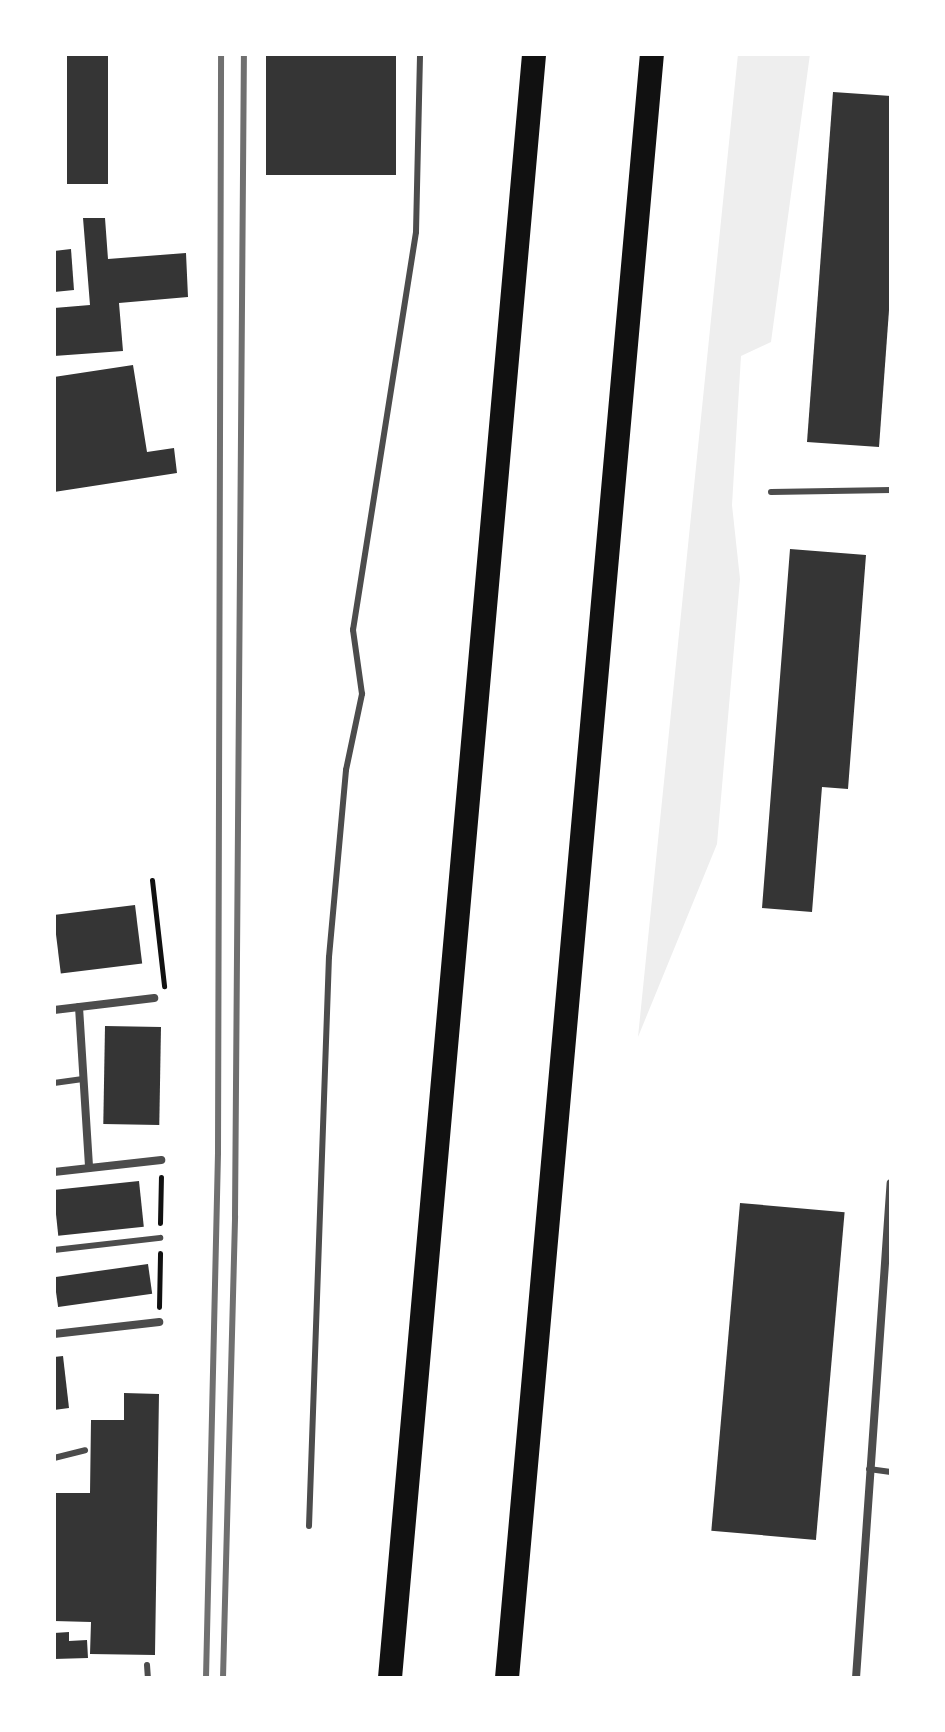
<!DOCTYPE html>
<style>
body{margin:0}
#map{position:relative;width:945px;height:1732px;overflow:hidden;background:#fff;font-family:"Source Serif 4",serif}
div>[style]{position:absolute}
.green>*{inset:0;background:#eee}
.building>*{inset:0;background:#353535;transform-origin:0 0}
.path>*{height:5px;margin:-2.5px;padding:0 2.5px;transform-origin:2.5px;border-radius:2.5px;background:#111}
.service>*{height:6px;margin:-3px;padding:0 3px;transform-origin:3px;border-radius:3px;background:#4c4c4c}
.minor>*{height:8px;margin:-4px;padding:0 4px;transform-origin:4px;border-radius:4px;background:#4c4c4c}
.motorway>*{height:24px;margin:-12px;padding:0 12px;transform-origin:12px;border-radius:12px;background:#111}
.rail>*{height:6px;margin:-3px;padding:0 3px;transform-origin:3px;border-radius:3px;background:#707070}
span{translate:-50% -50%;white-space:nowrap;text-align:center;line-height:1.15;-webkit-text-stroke:8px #fff;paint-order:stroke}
.frame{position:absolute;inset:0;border:56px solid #fff;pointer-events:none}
</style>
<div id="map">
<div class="green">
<i style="clip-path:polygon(738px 54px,810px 54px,771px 342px,741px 356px,732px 505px,740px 579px,717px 844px,638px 1037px)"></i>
</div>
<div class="building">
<i style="left:67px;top:54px;width:41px;height:130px"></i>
<i style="left:266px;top:54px;width:130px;height:121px"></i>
<i style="clip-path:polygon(833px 92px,891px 96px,891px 283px,879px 447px,807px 442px)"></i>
<i style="clip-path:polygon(83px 218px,105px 218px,108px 259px,186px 253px,188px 297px,119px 303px,123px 351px,54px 356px,54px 308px,90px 305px)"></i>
<i style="clip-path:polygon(71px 249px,74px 290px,54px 292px,54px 251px)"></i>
<i style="clip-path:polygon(133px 365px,147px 452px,174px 448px,177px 473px,54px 492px,54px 377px)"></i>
<i style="clip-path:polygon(790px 549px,866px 555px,848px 789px,822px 787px,812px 912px,762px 908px)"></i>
<i style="left:135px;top:905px;width:59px;height:82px;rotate:83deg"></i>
<i style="left:105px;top:1026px;width:56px;height:98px;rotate:1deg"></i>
<i style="left:139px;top:1181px;width:46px;height:86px;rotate:84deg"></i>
<i style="left:740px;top:1203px;width:105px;height:329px;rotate:5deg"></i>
<i style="left:148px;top:1264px;width:30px;height:95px;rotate:82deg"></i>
<i style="clip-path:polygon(63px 1356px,69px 1408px,54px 1410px,54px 1357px)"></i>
<i style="clip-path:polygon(124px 1393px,159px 1394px,155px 1655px,90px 1654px,91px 1622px,54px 1621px,54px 1493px,90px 1493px,91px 1420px,124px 1420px)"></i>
<i style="clip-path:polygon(69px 1632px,69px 1641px,87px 1640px,88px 1658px,54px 1659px,54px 1633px)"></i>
</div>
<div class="path">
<i style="left:152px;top:880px;width:107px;rotate:83.5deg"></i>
<i style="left:160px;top:1223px;width:46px;rotate:-88.8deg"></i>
<i style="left:159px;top:1307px;width:54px;rotate:-88.9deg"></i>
</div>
<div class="service">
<i style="left:771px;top:492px;width:120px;rotate:-1deg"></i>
<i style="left:54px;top:1083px;width:29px;rotate:-8deg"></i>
<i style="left:54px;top:1250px;width:107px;rotate:-6.5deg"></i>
<i style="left:54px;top:1458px;width:32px;rotate:-14deg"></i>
<i style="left:869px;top:1469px;width:22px;rotate:8deg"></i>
<i style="left:309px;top:1526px;width:569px;rotate:-87.99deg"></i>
<i style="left:329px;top:957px;width:188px;rotate:-84.8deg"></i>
<i style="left:346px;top:770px;width:78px;rotate:-78.1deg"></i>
<i style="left:362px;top:694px;width:65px;rotate:-98deg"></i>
<i style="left:353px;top:630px;width:403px;rotate:-81deg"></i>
<i style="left:416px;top:232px;width:178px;rotate:-88.7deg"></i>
<i style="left:147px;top:1665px;width:13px;rotate:86deg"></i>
</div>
<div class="minor">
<i style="left:79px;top:1007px;width:161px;rotate:86.4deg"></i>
<i style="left:54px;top:1010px;width:101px;rotate:-6.8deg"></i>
<i style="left:54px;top:1172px;width:108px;rotate:-6.4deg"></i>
<i style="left:54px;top:1334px;width:106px;rotate:-6.5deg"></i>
<i style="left:856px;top:1678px;width:496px;rotate:-86deg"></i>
</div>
<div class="motorway">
<i style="left:390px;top:1678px;width:1630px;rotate:-84.93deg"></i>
<i style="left:507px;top:1678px;width:1630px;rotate:-84.9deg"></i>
</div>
<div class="rail">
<i style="left:206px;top:1678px;width:525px;rotate:-88.69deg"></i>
<i style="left:218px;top:1153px;width:1099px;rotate:-89.84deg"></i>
<i style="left:223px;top:1678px;width:462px;rotate:-88.5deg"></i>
<i style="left:235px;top:1216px;width:1162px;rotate:-89.56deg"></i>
</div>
<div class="frame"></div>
</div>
